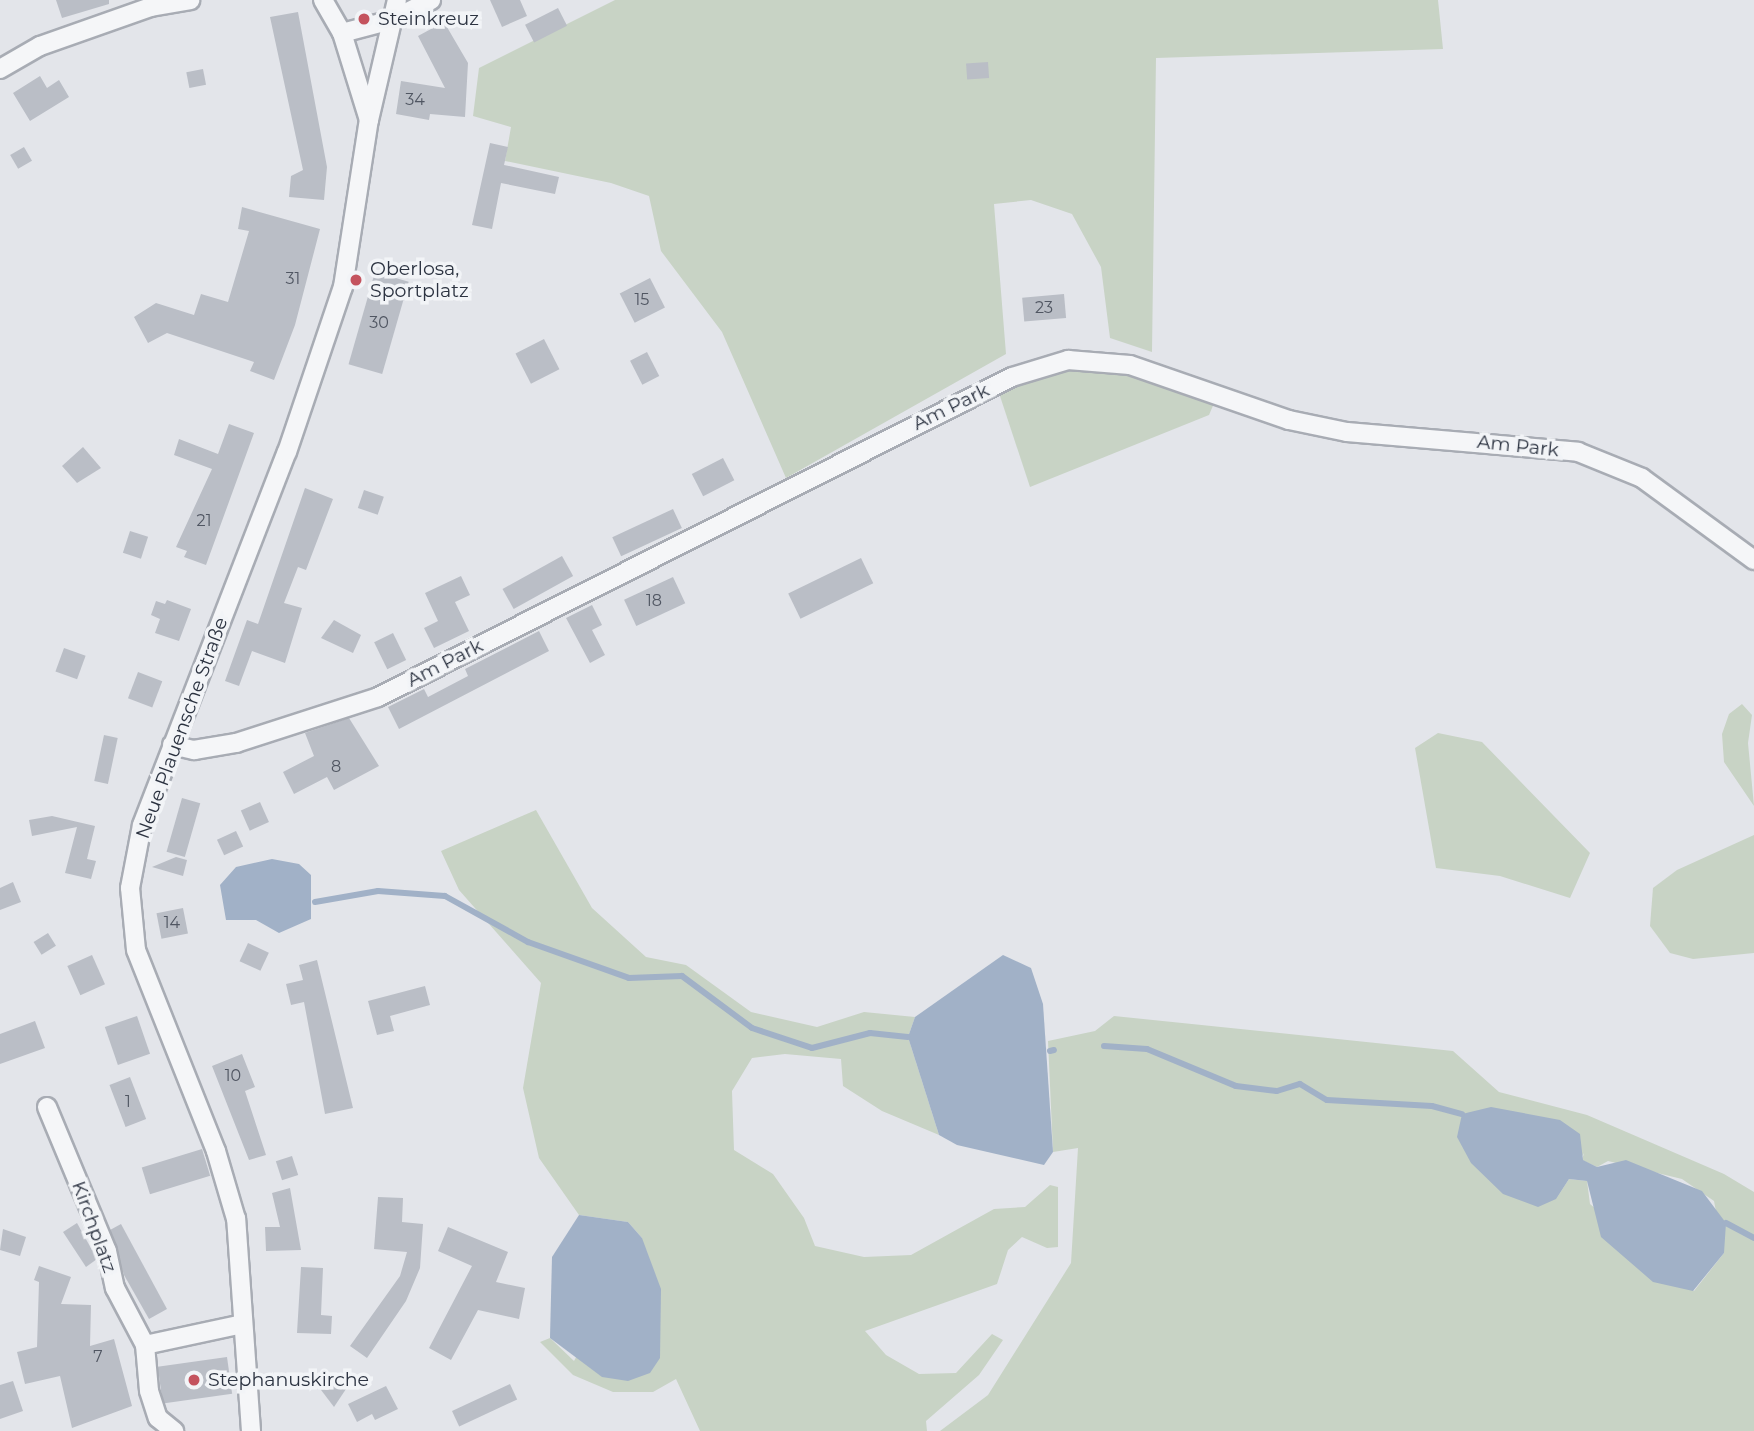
<!DOCTYPE html>
<meta charset="utf-8">
<style>
body{margin:0}
#map{position:relative;width:1754px;height:1431px;overflow:hidden;background:#e3e5ea;font-family:Montserrat,sans-serif}
div>[style]{position:absolute}
.green>*{inset:0;background:#c8d3c5}
.water>*{inset:0;background:#a1b1c7}
.stream>*{height:6px;margin:-3px;padding:0 3px;transform-origin:3px;border-radius:3px;background:#a1b1c7}
.building>*{inset:0;background:#babec6;transform-origin:0 0}
.roads{filter:drop-shadow(2px 0 #a8acb4) drop-shadow(-2px 0 #a8acb4) drop-shadow(0 2px #a8acb4) drop-shadow(0 -2px #a8acb4)}
.minor>*{height:18px;margin:-9px;padding:0 9px;transform-origin:9px;border-radius:9px;background:#f5f6f8}
.dots>*{width:19px;height:19px;translate:-50% -50%;box-sizing:border-box;border:4px solid #f2f4f7;border-radius:50%}
span{translate:-50% -50%;white-space:nowrap;text-align:center;line-height:1.15;-webkit-text-stroke:7px #f2f4f7;paint-order:stroke}
.number-label{font-size:16px;color:#505662}
.number-label span{-webkit-text-stroke-width:0}
.poi-label{font-size:19px;color:#2c3341}
.left{translate:0 -50%;text-align:left}
.street-label{font-size:19px;color:#2c3341}
</style>
<div id="map">
<div class="green">
<i style="clip-path:polygon(615px 0,1438px 0,1443px 49px,1156px 58px,1152px 352px,1110px 338px,1101px 267px,1072px 214px,1031px 200px,994px 204px,1006px 354px,786px 478px,722px 332px,661px 251px,649px 196px,611px 183px,505px 161px,511px 127px,473px 116px,479px 68px)"></i>
<i style="clip-path:polygon(1066px 367px,1145px 378px,1215px 401px,1209px 415px,1030px 487px,998px 390px)"></i>
<i style="clip-path:polygon(1742px 704px,1752px 715px,1748px 743px,1754px 806px,1724px 762px,1722px 734px,1729px 714px)"></i>
<i style="clip-path:polygon(1438px 733px,1482px 742px,1590px 853px,1570px 898px,1500px 876px,1436px 868px,1415px 748px)"></i>
<i style="clip-path:polygon(536px 810px,592px 908px,646px 957px,686px 965px,751px 1012px,817px 1027px,864px 1012px,915px 1017px,908px 1037px,939px 1135px,882px 1111px,843px 1086px,841px 1059px,785px 1054px,752px 1058px,732px 1091px,734px 1150px,773px 1174px,804px 1218px,815px 1246px,864px 1257px,911px 1255px,994px 1209px,1025px 1207px,1050px 1185px,1058px 1187px,1058px 1247px,1047px 1248px,1022px 1237px,1008px 1250px,997px 1284px,865px 1331px,886px 1355px,919px 1374px,956px 1373px,992px 1334px,1003px 1340px,979px 1375px,926px 1421px,927px 1431px,700px 1431px,676px 1379px,653px 1392px,613px 1392px,573px 1375px,540px 1342px,550px 1338px,574px 1361px,642px 1238px,628px 1222px,579px 1215px,539px 1158px,523px 1088px,541px 983px,459px 890px,441px 851px)"></i>
<i style="clip-path:polygon(1754px 835px,1754px 953px,1693px 959px,1670px 953px,1650px 926px,1653px 888px,1677px 870px)"></i>
<i style="clip-path:polygon(evenodd,1114px 1016px,1453px 1051px,1499px 1092px,1587px 1115px,1724px 1174px,1754px 1192px,1754px 1431px,940px 1431px,988px 1395px,1071px 1263px,1078px 1148px,1053px 1152px,1048px 1041px,1095px 1031px,1114px 1016px,1584px 1153px,1582px 1160px,1597px 1167px,1608px 1161px,1682px 1179px,1714px 1201px,1724px 1253px,1694px 1291px,1590px 1204px,1587px 1181px,1569px 1179px,1556px 1199px,1584px 1153px)"></i>
</div>
<div class="water">
<i style="clip-path:polygon(272px 859px,299px 864px,311px 875px,311px 919px,279px 933px,256px 920px,226px 920px,220px 885px,236px 867px)"></i>
<i style="clip-path:polygon(1003px 955px,1031px 968px,1043px 1004px,1053px 1152px,1044px 1165px,957px 1145px,939px 1135px,908px 1037px,915px 1017px)"></i>
<i style="clip-path:polygon(1491px 1107px,1560px 1120px,1580px 1134px,1583px 1160px,1597px 1167px,1626px 1160px,1702px 1191px,1726px 1223px,1724px 1253px,1693px 1291px,1653px 1282px,1601px 1237px,1587px 1181px,1569px 1179px,1556px 1199px,1538px 1207px,1503px 1194px,1471px 1163px,1457px 1137px,1462px 1114px)"></i>
<i style="clip-path:polygon(579px 1215px,628px 1222px,642px 1238px,661px 1289px,660px 1358px,650px 1373px,628px 1381px,602px 1377px,550px 1338px,552px 1257px)"></i>
</div>
<div class="stream">
<i style="left:315px;top:902px;width:64px;rotate:-9.9deg"></i>
<i style="left:378px;top:891px;width:67px;rotate:4.3deg"></i>
<i style="left:445px;top:896px;width:95px;rotate:29deg"></i>
<i style="left:528px;top:942px;width:107px;rotate:19.6deg"></i>
<i style="left:629px;top:978px;width:53px;rotate:-2.2deg"></i>
<i style="left:682px;top:976px;width:87px;rotate:36.6deg"></i>
<i style="left:752px;top:1028px;width:63px;rotate:18.4deg"></i>
<i style="left:812px;top:1048px;width:60px;rotate:-14.5deg"></i>
<i style="left:870px;top:1033px;width:38px;rotate:6deg"></i>
<i style="left:1104px;top:1046px;width:43px;rotate:4deg"></i>
<i style="left:1147px;top:1049px;width:96px;rotate:22.6deg"></i>
<i style="left:1236px;top:1086px;width:41px;rotate:7deg"></i>
<i style="left:1277px;top:1091px;width:24px;rotate:-17deg"></i>
<i style="left:1300px;top:1084px;width:31px;rotate:31deg"></i>
<i style="left:1327px;top:1100px;width:105px;rotate:3.3deg"></i>
<i style="left:1432px;top:1106px;width:31px;rotate:15deg"></i>
<i style="left:1050px;top:1051px;width:4px;rotate:-14deg"></i>
<i style="left:1726px;top:1223px;width:32px;rotate:28deg"></i>
</div>
<div class="building">
<i style="clip-path:polygon(56px 0,109px 0,109px 4px,62px 18px)"></i>
<i style="clip-path:polygon(490px 0,520px 0,527px 16px,502px 27px)"></i>
<i style="left:558px;top:8px;width:20px;height:37px;rotate:63deg"></i>
<i style="clip-path:polygon(298px 12px,327px 167px,324px 200px,289px 197px,291px 176px,303px 170px,270px 17px)"></i>
<i style="clip-path:polygon(444px 22px,468px 63px,465px 117px,430px 114px,429px 120px,396px 114px,401px 81px,445px 88px,418px 36px)"></i>
<i style="left:988px;top:62px;width:16px;height:22px;rotate:86deg"></i>
<i style="left:203px;top:69px;width:16px;height:17px;rotate:79deg"></i>
<i style="clip-path:polygon(40px 76px,47px 88px,59px 80px,69px 97px,30px 121px,13px 93px)"></i>
<i style="clip-path:polygon(490px 143px,508px 147px,504px 165px,559px 177px,555px 194px,501px 183px,492px 229px,472px 225px)"></i>
<i style="left:24px;top:147px;width:16px;height:16px;rotate:60deg"></i>
<i style="clip-path:polygon(242px 207px,320px 229px,295px 325px,274px 380px,250px 371px,254px 362px,167px 333px,148px 343px,134px 317px,156px 303px,194px 315px,201px 294px,228px 302px,249px 231px,238px 229px)"></i>
<i style="left:375px;top:272px;width:35px;height:96px;rotate:16deg"></i>
<i style="left:650px;top:278px;width:33px;height:34px;rotate:63deg"></i>
<i style="left:1064px;top:294px;width:24px;height:42px;rotate:85deg"></i>
<i style="left:544px;top:339px;width:34px;height:32px;rotate:63deg"></i>
<i style="left:647px;top:352px;width:27px;height:19px;rotate:63deg"></i>
<i style="clip-path:polygon(229px 424px,254px 433px,206px 565px,184px 557px,187px 551px,176px 547px,212px 469px,174px 455px,179px 439px,218px 454px)"></i>
<i style="clip-path:polygon(83px 447px,101px 468px,77px 483px,62px 466px)"></i>
<i style="left:723px;top:458px;width:25px;height:35px;rotate:63deg"></i>
<i style="clip-path:polygon(305px 488px,333px 499px,306px 570px,298px 567px,284px 603px,302px 608px,285px 663px,252px 651px,239px 686px,225px 681px,247px 620px,258px 624px)"></i>
<i style="left:364px;top:490px;width:21px;height:19px;rotate:19deg"></i>
<i style="left:673px;top:509px;width:21px;height:67px;rotate:65deg"></i>
<i style="left:130px;top:531px;width:19px;height:23px;rotate:18deg"></i>
<i style="left:562px;top:556px;width:23px;height:68px;rotate:61deg"></i>
<i style="left:861px;top:558px;width:28px;height:81px;rotate:64deg"></i>
<i style="clip-path:polygon(461px 576px,470px 595px,455px 602px,469px 631px,434px 648px,424px 628px,438px 621px,425px 593px)"></i>
<i style="left:673px;top:577px;width:29px;height:54px;rotate:65deg"></i>
<i style="clip-path:polygon(167px 600px,191px 609px,179px 641px,155px 633px,160px 619px,151px 615px,156px 601px,165px 604px)"></i>
<i style="clip-path:polygon(592px 605px,602px 625px,592px 630px,605px 655px,590px 663px,566px 618px)"></i>
<i style="clip-path:polygon(334px 620px,361px 635px,353px 653px,321px 638px)"></i>
<i style="clip-path:polygon(539px 631px,549px 651px,399px 729px,388px 707px,424px 689px,428px 697px,468px 676px,465px 669px)"></i>
<i style="left:393px;top:633px;width:30px;height:21px;rotate:64deg"></i>
<i style="left:64px;top:648px;width:23px;height:25px;rotate:20deg"></i>
<i style="left:138px;top:672px;width:26px;height:28px;rotate:21deg"></i>
<i style="clip-path:polygon(349px 718px,379px 766px,334px 790px,327px 777px,294px 794px,283px 772px,314px 756px,305px 733px)"></i>
<i style="left:104px;top:735px;width:14px;height:47px;rotate:12deg"></i>
<i style="left:182px;top:798px;width:19px;height:56px;rotate:16deg"></i>
<i style="left:260px;top:802px;width:22px;height:21px;rotate:66deg"></i>
<i style="clip-path:polygon(52px 816px,95px 826px,87px 859px,96px 861px,91px 879px,65px 873px,77px 827px,32px 836px,29px 820px)"></i>
<i style="left:236px;top:831px;width:17px;height:21px;rotate:65deg"></i>
<i style="clip-path:polygon(176px 857px,187px 860px,183px 876px,152px 867px)"></i>
<i style="clip-path:polygon(13px 882px,21px 902px,0 910px,0 888px)"></i>
<i style="left:183px;top:908px;width:26px;height:27px;rotate:79deg"></i>
<i style="left:48px;top:933px;width:15px;height:17px;rotate:58deg"></i>
<i style="left:248px;top:943px;width:23px;height:20px;rotate:25deg"></i>
<i style="left:92px;top:955px;width:32px;height:27px;rotate:66deg"></i>
<i style="clip-path:polygon(317px 960px,353px 1108px,325px 1114px,304px 1002px,291px 1005px,286px 984px,303px 980px,299px 965px)"></i>
<i style="clip-path:polygon(425px 986px,430px 1005px,390px 1016px,394px 1031px,377px 1035px,368px 1001px)"></i>
<i style="left:137px;top:1016px;width:40px;height:34px;rotate:71deg"></i>
<i style="clip-path:polygon(35px 1021px,45px 1048px,0 1064px,0 1034px)"></i>
<i style="clip-path:polygon(242px 1054px,255px 1087px,245px 1091px,266px 1155px,249px 1160px,212px 1066px)"></i>
<i style="left:130px;top:1077px;width:45px;height:22px;rotate:69deg"></i>
<i style="left:202px;top:1149px;width:28px;height:63px;rotate:73deg"></i>
<i style="left:292px;top:1156px;width:20px;height:17px;rotate:72deg"></i>
<i style="clip-path:polygon(290px 1188px,301px 1250px,266px 1251px,265px 1227px,280px 1227px,272px 1193px)"></i>
<i style="clip-path:polygon(378px 1197px,403px 1198px,402px 1222px,423px 1224px,420px 1268px,406px 1301px,367px 1358px,350px 1346px,400px 1276px,407px 1252px,374px 1249px)"></i>
<i style="clip-path:polygon(77px 1223px,97px 1259px,86px 1267px,63px 1232px)"></i>
<i style="clip-path:polygon(121px 1224px,167px 1309px,149px 1319px,124px 1275px,110px 1230px)"></i>
<i style="clip-path:polygon(448px 1227px,508px 1252px,496px 1282px,525px 1288px,519px 1319px,478px 1310px,451px 1360px,429px 1348px,472px 1266px,438px 1251px)"></i>
<i style="clip-path:polygon(3px 1229px,26px 1237px,20px 1256px,0 1250px)"></i>
<i style="clip-path:polygon(39px 1266px,71px 1277px,61px 1304px,91px 1305px,90px 1346px,114px 1339px,132px 1406px,72px 1428px,60px 1376px,25px 1384px,17px 1352px,37px 1347px,39px 1282px,34px 1280px)"></i>
<i style="clip-path:polygon(301px 1267px,323px 1268px,321px 1315px,332px 1316px,331px 1334px,297px 1333px)"></i>
<i style="left:227px;top:1357px;width:37px;height:70px;rotate:82deg"></i>
<i style="clip-path:polygon(352px 1380px,334px 1407px,318px 1386px)"></i>
<i style="clip-path:polygon(13px 1381px,23px 1411px,0 1419px,0 1385px)"></i>
<i style="left:510px;top:1384px;width:17px;height:64px;rotate:65deg"></i>
<i style="clip-path:polygon(386px 1386px,398px 1409px,375px 1420px,372px 1414px,357px 1422px,348px 1404px)"></i>
</div>
<div class="roads">
<div class="minor">
<i style="left:342px;top:33px;width:52px;rotate:-14.6deg"></i>
<i style="left:392px;top:20px;width:44px;rotate:-27.1deg"></i>
<i style="left:0;top:69px;width:46px;rotate:-29.9deg"></i>
<i style="left:40px;top:46px;width:118px;rotate:-19.4deg"></i>
<i style="left:151px;top:7px;width:40px;rotate:-10deg"></i>
<i style="left:369px;top:120px;width:123px;rotate:-76.9deg"></i>
<i style="left:172px;top:745px;width:23px;rotate:13deg"></i>
<i style="left:194px;top:750px;width:43px;rotate:-9.5deg"></i>
<i style="left:236px;top:743px;width:149px;rotate:-17.9deg"></i>
<i style="left:378px;top:697px;width:710px;rotate:-26.78deg"></i>
<i style="left:1012px;top:377px;width:59px;rotate:-16.9deg"></i>
<i style="left:1068px;top:360px;width:62px;rotate:4.6deg"></i>
<i style="left:1130px;top:365px;width:168px;rotate:19.1deg"></i>
<i style="left:1289px;top:420px;width:59px;rotate:11.7deg"></i>
<i style="left:1347px;top:432px;width:232px;rotate:4.9deg"></i>
<i style="left:1578px;top:452px;width:69px;rotate:22.1deg"></i>
<i style="left:1642px;top:478px;width:139px;rotate:36.2deg"></i>
<i style="left:47px;top:1107px;width:156px;rotate:67.4deg"></i>
<i style="left:107px;top:1251px;width:38px;rotate:78deg"></i>
<i style="left:115px;top:1288px;width:64px;rotate:62.2deg"></i>
<i style="left:145px;top:1345px;width:100px;rotate:-12.1deg"></i>
<i style="left:145px;top:1345px;width:46px;rotate:85deg"></i>
<i style="left:149px;top:1391px;width:28px;rotate:72deg"></i>
<i style="left:158px;top:1418px;width:21px;rotate:39deg"></i>
<i style="left:251px;top:1431px;width:213px;rotate:-94deg"></i>
<i style="left:236px;top:1219px;width:71px;rotate:-106.4deg"></i>
<i style="left:216px;top:1151px;width:216px;rotate:-111.7deg"></i>
<i style="left:136px;top:950px;width:62px;rotate:-95.5deg"></i>
<i style="left:130px;top:888px;width:64px;rotate:-79.2deg"></i>
<i style="left:142px;top:825px;width:400px;rotate:-68.8deg"></i>
<i style="left:287px;top:452px;width:174px;rotate:-71.3deg"></i>
<i style="left:343px;top:287px;width:169px;rotate:-81.2deg"></i>
<i style="left:369px;top:120px;width:91px;rotate:-107.2deg"></i>
<i style="left:342px;top:33px;width:38px;rotate:-120deg"></i>
</div>
</div>
<div class="dots">
<i style="left:364px;top:19px;background:#c4535e"></i>
<i style="left:356px;top:280px;background:#c4535e"></i>
<i style="left:194px;top:1380px;background:#c4535e"></i>
</div>
<div class="number-label">
<span style="left:415px;top:100px">34</span>
<span style="left:293px;top:279px">31</span>
<span style="left:642px;top:300px">15</span>
<span style="left:1044px;top:308px">23</span>
<span style="left:379px;top:323px">30</span>
<span style="left:204px;top:521px">21</span>
<span style="left:654px;top:601px">18</span>
<span style="left:336px;top:767px">8</span>
<span style="left:172px;top:923px">14</span>
<span style="left:233px;top:1076px">10</span>
<span style="left:128px;top:1102px">1</span>
<span style="left:98px;top:1357px">7</span>
</div>
<div class="poi-label">
<span class="left" style="left:378px;top:19px">Steinkreuz</span>
<span class="left" style="left:370px;top:280px">Oberlosa,<br>Sportplatz</span>
<span class="left" style="left:208px;top:1380px">Stephanuskirche</span>
</div>
<div class="street-label">
<span style="left:951px;top:407px;rotate:-26deg">Am Park</span>
<span style="left:1518px;top:446px;rotate:6deg">Am Park</span>
<span style="left:445px;top:663px;rotate:-27deg">Am Park</span>
<span style="left:182px;top:728px;rotate:-70deg">Neue Plauensche Straße</span>
<span style="left:94px;top:1227px;rotate:70deg">Kirchplatz</span>
</div>
</div>
